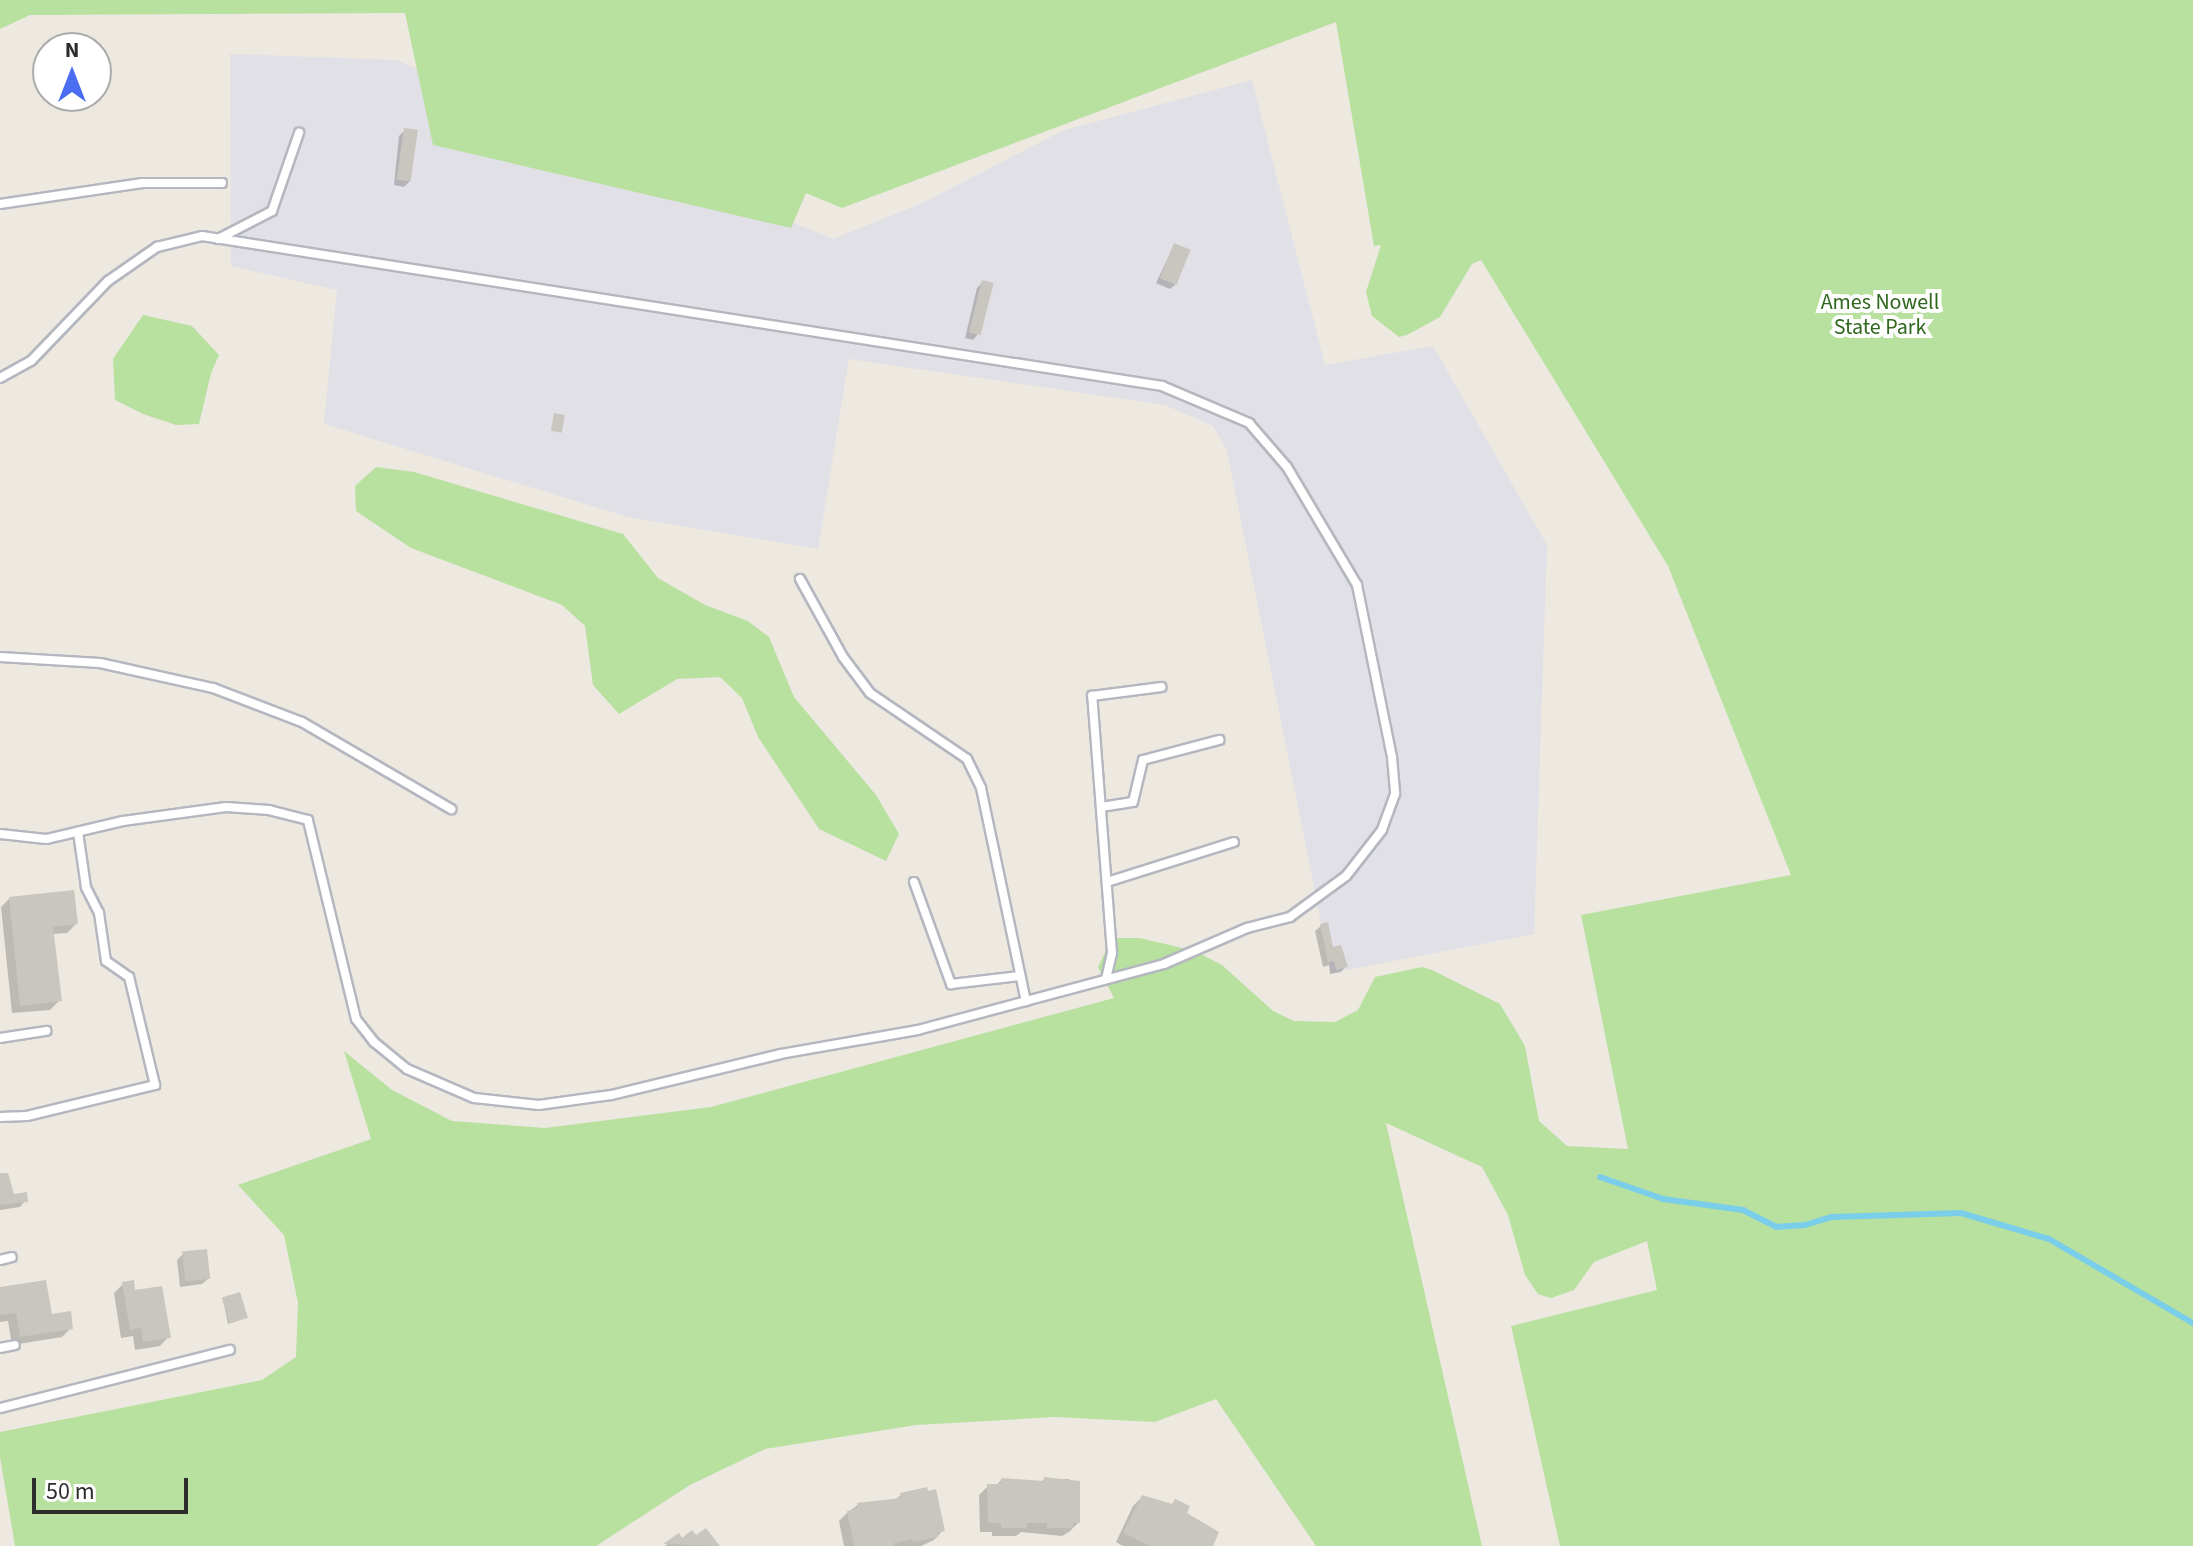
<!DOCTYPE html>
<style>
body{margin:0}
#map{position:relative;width:2193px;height:1546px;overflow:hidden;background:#ede8e0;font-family:"Source Sans 3",sans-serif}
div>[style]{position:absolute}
.industrial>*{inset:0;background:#e2e0e7}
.green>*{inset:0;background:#b8e1a0}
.shadow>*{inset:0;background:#0003}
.stream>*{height:6px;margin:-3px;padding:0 3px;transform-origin:3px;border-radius:3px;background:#7acee9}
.building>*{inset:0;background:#c9c6bf;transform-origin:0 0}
.roads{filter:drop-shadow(2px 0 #b4b7bf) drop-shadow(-2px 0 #b4b7bf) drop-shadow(0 2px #b4b7bf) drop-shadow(0 -2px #b4b7bf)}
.service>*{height:8px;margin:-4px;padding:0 4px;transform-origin:4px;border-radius:4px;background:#fff}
span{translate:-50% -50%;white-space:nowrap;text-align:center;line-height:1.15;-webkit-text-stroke:8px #fff;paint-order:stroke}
.park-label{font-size:22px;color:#30681f}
.north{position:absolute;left:32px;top:32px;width:80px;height:80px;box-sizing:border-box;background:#fff;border:2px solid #ababab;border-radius:50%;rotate:0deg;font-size:22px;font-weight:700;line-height:32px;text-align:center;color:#2d2d2d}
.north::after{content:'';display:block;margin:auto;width:28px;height:36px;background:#4a6df1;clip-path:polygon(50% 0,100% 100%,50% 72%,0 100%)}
.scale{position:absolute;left:32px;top:1478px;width:156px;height:36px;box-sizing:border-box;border:4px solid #2d2d2d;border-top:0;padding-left:10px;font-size:24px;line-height:28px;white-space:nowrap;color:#2d2d2d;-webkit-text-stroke:6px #fff;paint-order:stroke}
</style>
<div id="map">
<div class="industrial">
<i style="clip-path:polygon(230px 54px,396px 60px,833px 239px,922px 203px,1064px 130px,1252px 80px,1325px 365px,1433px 346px,1547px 545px,1534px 934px,1331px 973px,1227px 450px,1213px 426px,1165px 405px,849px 359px,818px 549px,628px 517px,324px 424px,337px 290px,231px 266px)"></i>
</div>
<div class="green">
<i style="clip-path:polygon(0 0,2193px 0,2193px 1546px,1560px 1546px,1511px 1326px,1657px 1290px,1647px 1241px,1594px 1262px,1574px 1290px,1551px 1298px,1538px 1294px,1525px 1275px,1508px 1215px,1482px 1167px,1386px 1123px,1482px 1546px,1316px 1546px,1216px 1399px,1155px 1422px,1055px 1417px,916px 1425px,765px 1449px,690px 1485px,596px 1546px,15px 1546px,0 1457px,0 1432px,262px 1380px,296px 1357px,298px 1303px,284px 1235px,238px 1185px,371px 1139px,344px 1051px,392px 1090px,452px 1121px,545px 1128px,711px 1107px,1114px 998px,1098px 967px,1112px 938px,1140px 938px,1195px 951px,1222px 965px,1273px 1011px,1294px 1021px,1335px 1022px,1358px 1010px,1375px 977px,1422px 967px,1432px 970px,1500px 1004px,1525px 1046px,1539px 1121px,1567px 1146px,1628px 1149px,1581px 915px,1791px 875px,1668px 566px,1481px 260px,1472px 264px,1440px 317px,1407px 335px,1399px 337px,1372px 316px,1366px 292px,1381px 245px,1374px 246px,1336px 22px,842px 208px,806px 193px,791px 228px,433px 145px,405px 13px,30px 15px,0 29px)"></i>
<i style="clip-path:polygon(143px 315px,192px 326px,219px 355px,211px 373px,199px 424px,176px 425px,143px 414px,115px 400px,113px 359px)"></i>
<i style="clip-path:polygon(376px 467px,414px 472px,623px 534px,658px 578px,705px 605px,748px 621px,769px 637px,794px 697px,876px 795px,899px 834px,886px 861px,819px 829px,758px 737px,742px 698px,720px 677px,677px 679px,619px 714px,593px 685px,585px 626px,562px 605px,411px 548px,356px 511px,355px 486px)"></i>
</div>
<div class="shadow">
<i style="clip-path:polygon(405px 130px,410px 181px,404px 187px,394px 185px,399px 136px)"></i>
<i style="clip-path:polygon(1174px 245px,1176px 284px,1170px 289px,1156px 283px)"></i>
<i style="clip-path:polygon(983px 282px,978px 334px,973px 340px,965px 338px,977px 288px)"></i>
<i style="clip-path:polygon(10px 898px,76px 924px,67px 933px,52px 934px,59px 1001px,50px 1010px,12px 1013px,1px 907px)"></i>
<i style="clip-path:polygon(1321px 926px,1332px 949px,1346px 966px,1341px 972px,1330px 974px,1329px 965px,1323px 967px,1315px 931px)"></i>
<i style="clip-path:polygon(0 1175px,13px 1196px,25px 1201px,20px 1207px,0 1210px)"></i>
<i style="clip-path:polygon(183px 1254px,208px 1279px,202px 1284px,180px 1287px,177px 1260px)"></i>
<i style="clip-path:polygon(123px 1284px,168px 1337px,160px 1346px,135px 1350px,133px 1336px,121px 1338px,114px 1293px)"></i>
<i style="clip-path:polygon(0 1289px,50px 1317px,71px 1328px,62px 1337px,12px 1345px,8px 1321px,0 1322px)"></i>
<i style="clip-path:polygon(223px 1300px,245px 1318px,228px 1324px)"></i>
<i style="clip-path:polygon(1044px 1479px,1069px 1479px,1078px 1523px,1069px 1532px,1062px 1536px,1021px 1532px,1016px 1536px,992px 1536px,992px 1532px,980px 1532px,979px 1495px,988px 1486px,996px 1486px,1001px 1480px,1041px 1483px)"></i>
<i style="clip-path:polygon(901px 1495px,942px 1531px,934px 1540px,921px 1546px,844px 1546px,839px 1521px,848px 1512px,858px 1505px,895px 1500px)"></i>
<i style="clip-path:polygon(1142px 1497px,1184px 1514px,1211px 1546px,1123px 1546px,1116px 1542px,1133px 1506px)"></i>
<i style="clip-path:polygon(706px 1531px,717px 1546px,665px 1546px,678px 1536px,682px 1541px)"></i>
</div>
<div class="stream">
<i style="left:1600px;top:1177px;width:67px;rotate:19.2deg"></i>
<i style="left:1663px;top:1199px;width:81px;rotate:7.8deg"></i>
<i style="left:1743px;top:1210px;width:37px;rotate:27deg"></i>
<i style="left:1776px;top:1227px;width:29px;rotate:-4deg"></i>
<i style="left:1805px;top:1225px;width:28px;rotate:-17deg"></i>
<i style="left:1832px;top:1217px;width:129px;rotate:-1.8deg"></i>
<i style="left:1961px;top:1213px;width:92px;rotate:16.5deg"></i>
<i style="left:2049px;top:1239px;width:167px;rotate:30.3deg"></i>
</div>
<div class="building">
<i style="left:404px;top:128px;width:14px;height:52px;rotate:8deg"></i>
<i style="left:1174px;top:243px;width:18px;height:38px;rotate:22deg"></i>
<i style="left:982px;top:280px;width:12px;height:54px;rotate:14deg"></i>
<i style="left:554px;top:413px;width:11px;height:18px;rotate:10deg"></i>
<i style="clip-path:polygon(74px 890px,78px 924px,53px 927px,62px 1001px,20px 1006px,9px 897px)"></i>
<i style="clip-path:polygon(1328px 922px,1333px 947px,1341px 945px,1348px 967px,1336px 970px,1334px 961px,1328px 962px,1320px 924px)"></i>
<i style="clip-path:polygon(0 1173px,8px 1173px,14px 1194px,27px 1192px,28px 1202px,0 1205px)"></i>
<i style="left:207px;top:1249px;width:30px;height:25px;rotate:84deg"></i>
<i style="clip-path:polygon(46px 1280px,52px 1314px,71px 1311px,73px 1329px,20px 1337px,16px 1313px,0 1315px,0 1287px)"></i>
<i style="clip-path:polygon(134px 1280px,135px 1290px,162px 1286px,171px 1338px,143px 1342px,141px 1328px,130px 1330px,122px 1282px)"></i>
<i style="left:240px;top:1292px;width:27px;height:19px;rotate:73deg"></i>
<i style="clip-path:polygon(1044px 1477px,1080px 1481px,1080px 1523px,1073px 1523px,1073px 1528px,1047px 1528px,1047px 1523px,1027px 1523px,1027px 1528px,1001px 1528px,1001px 1523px,988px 1523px,987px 1484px,1001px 1484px,1001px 1478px,1044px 1481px)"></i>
<i style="clip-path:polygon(927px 1487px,928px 1491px,936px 1489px,945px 1531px,937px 1533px,938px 1537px,913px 1542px,912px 1539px,894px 1543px,895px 1546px,854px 1546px,847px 1511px,858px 1508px,857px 1503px,901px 1498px,900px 1493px)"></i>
<i style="clip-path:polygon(1142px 1495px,1172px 1504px,1175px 1499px,1190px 1506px,1187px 1513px,1219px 1532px,1213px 1546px,1150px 1546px,1123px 1533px)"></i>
<i style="clip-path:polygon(706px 1528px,720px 1546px,663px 1544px,679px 1533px,682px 1538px,692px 1530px,696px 1535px)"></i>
</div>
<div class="roads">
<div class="service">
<i style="left:0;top:204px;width:144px;rotate:-8.4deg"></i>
<i style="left:142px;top:183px;width:80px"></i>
<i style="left:218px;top:239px;width:61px;rotate:-27.4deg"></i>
<i style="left:272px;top:211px;width:83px;rotate:-70.9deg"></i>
<i style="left:0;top:378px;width:35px;rotate:-29deg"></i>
<i style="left:31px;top:361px;width:111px;rotate:-46.1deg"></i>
<i style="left:108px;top:281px;width:60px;rotate:-34.8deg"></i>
<i style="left:157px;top:247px;width:46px;rotate:-13.7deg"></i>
<i style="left:202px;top:236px;width:972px;rotate:8.88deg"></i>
<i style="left:1162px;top:386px;width:95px;rotate:23deg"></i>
<i style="left:1249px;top:423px;width:58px;rotate:49.2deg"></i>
<i style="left:1287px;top:467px;width:137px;rotate:59.3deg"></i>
<i style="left:1357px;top:585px;width:176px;rotate:78.5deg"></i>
<i style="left:1392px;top:757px;width:37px;rotate:85deg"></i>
<i style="left:1395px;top:794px;width:38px;rotate:110deg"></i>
<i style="left:1382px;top:830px;width:58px;rotate:128deg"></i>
<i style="left:1346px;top:876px;width:69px;rotate:143.8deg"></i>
<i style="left:1290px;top:917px;width:44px;rotate:165.7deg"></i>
<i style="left:1247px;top:928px;width:90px;rotate:156.6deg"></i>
<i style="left:1164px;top:964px;width:255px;rotate:165deg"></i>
<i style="left:918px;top:1030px;width:139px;rotate:170.1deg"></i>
<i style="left:781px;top:1054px;width:175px;rotate:166.4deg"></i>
<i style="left:611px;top:1095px;width:73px;rotate:172.1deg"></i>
<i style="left:539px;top:1105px;width:65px;rotate:-173.9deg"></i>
<i style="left:474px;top:1098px;width:73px;rotate:-156.6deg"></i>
<i style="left:407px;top:1069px;width:43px;rotate:-140.7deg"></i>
<i style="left:374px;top:1042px;width:29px;rotate:-128deg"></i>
<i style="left:356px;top:1019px;width:205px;rotate:-103.6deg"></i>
<i style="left:308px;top:820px;width:40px;rotate:-165.6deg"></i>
<i style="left:269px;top:810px;width:43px;rotate:-176deg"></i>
<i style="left:226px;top:807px;width:104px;rotate:172.3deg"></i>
<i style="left:123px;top:821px;width:79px;rotate:166.8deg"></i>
<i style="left:46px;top:839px;width:46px;rotate:-173.8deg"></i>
<i style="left:800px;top:579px;width:89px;rotate:61.1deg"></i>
<i style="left:843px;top:657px;width:45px;rotate:53.1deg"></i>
<i style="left:870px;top:693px;width:117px;rotate:34.2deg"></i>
<i style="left:967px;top:759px;width:32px;rotate:64deg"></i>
<i style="left:981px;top:788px;width:218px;rotate:78.1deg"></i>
<i style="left:0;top:657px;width:100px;rotate:3.4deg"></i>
<i style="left:100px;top:663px;width:116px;rotate:12.5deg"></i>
<i style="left:213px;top:688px;width:95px;rotate:20.9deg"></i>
<i style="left:302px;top:722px;width:173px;rotate:30.3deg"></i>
<i style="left:1101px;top:807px;width:32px;rotate:-9deg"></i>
<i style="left:1133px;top:802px;width:43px;rotate:-76.6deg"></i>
<i style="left:1143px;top:760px;width:79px;rotate:-14.7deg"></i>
<i style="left:914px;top:882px;width:109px;rotate:70.1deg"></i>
<i style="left:951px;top:984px;width:69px;rotate:-6.6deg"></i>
<i style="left:1107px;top:882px;width:133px;rotate:-17.5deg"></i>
<i style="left:1106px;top:979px;width:27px;rotate:-77deg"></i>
<i style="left:1112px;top:953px;width:258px;rotate:-94.4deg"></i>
<i style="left:1092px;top:696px;width:70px;rotate:-7.4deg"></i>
<i style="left:0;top:1038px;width:47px;rotate:-8.7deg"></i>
<i style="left:0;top:1117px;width:27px;rotate:-2deg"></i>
<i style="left:27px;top:1116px;width:132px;rotate:-13.6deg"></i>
<i style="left:155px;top:1085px;width:111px;rotate:-103.5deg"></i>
<i style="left:129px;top:977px;width:28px;rotate:-145deg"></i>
<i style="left:106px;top:961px;width:49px;rotate:-98.3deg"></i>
<i style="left:99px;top:913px;width:29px;rotate:-117deg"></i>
<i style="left:86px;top:887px;width:56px;rotate:-98.3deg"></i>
<i style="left:0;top:1260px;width:12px;rotate:-14deg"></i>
<i style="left:0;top:1348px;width:15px;rotate:-11deg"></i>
<i style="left:0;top:1408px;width:237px;rotate:-14.2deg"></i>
</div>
</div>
<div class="park-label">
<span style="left:1880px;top:315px">Ames Nowell<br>State Park</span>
</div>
<div class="north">N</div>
<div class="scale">50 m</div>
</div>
